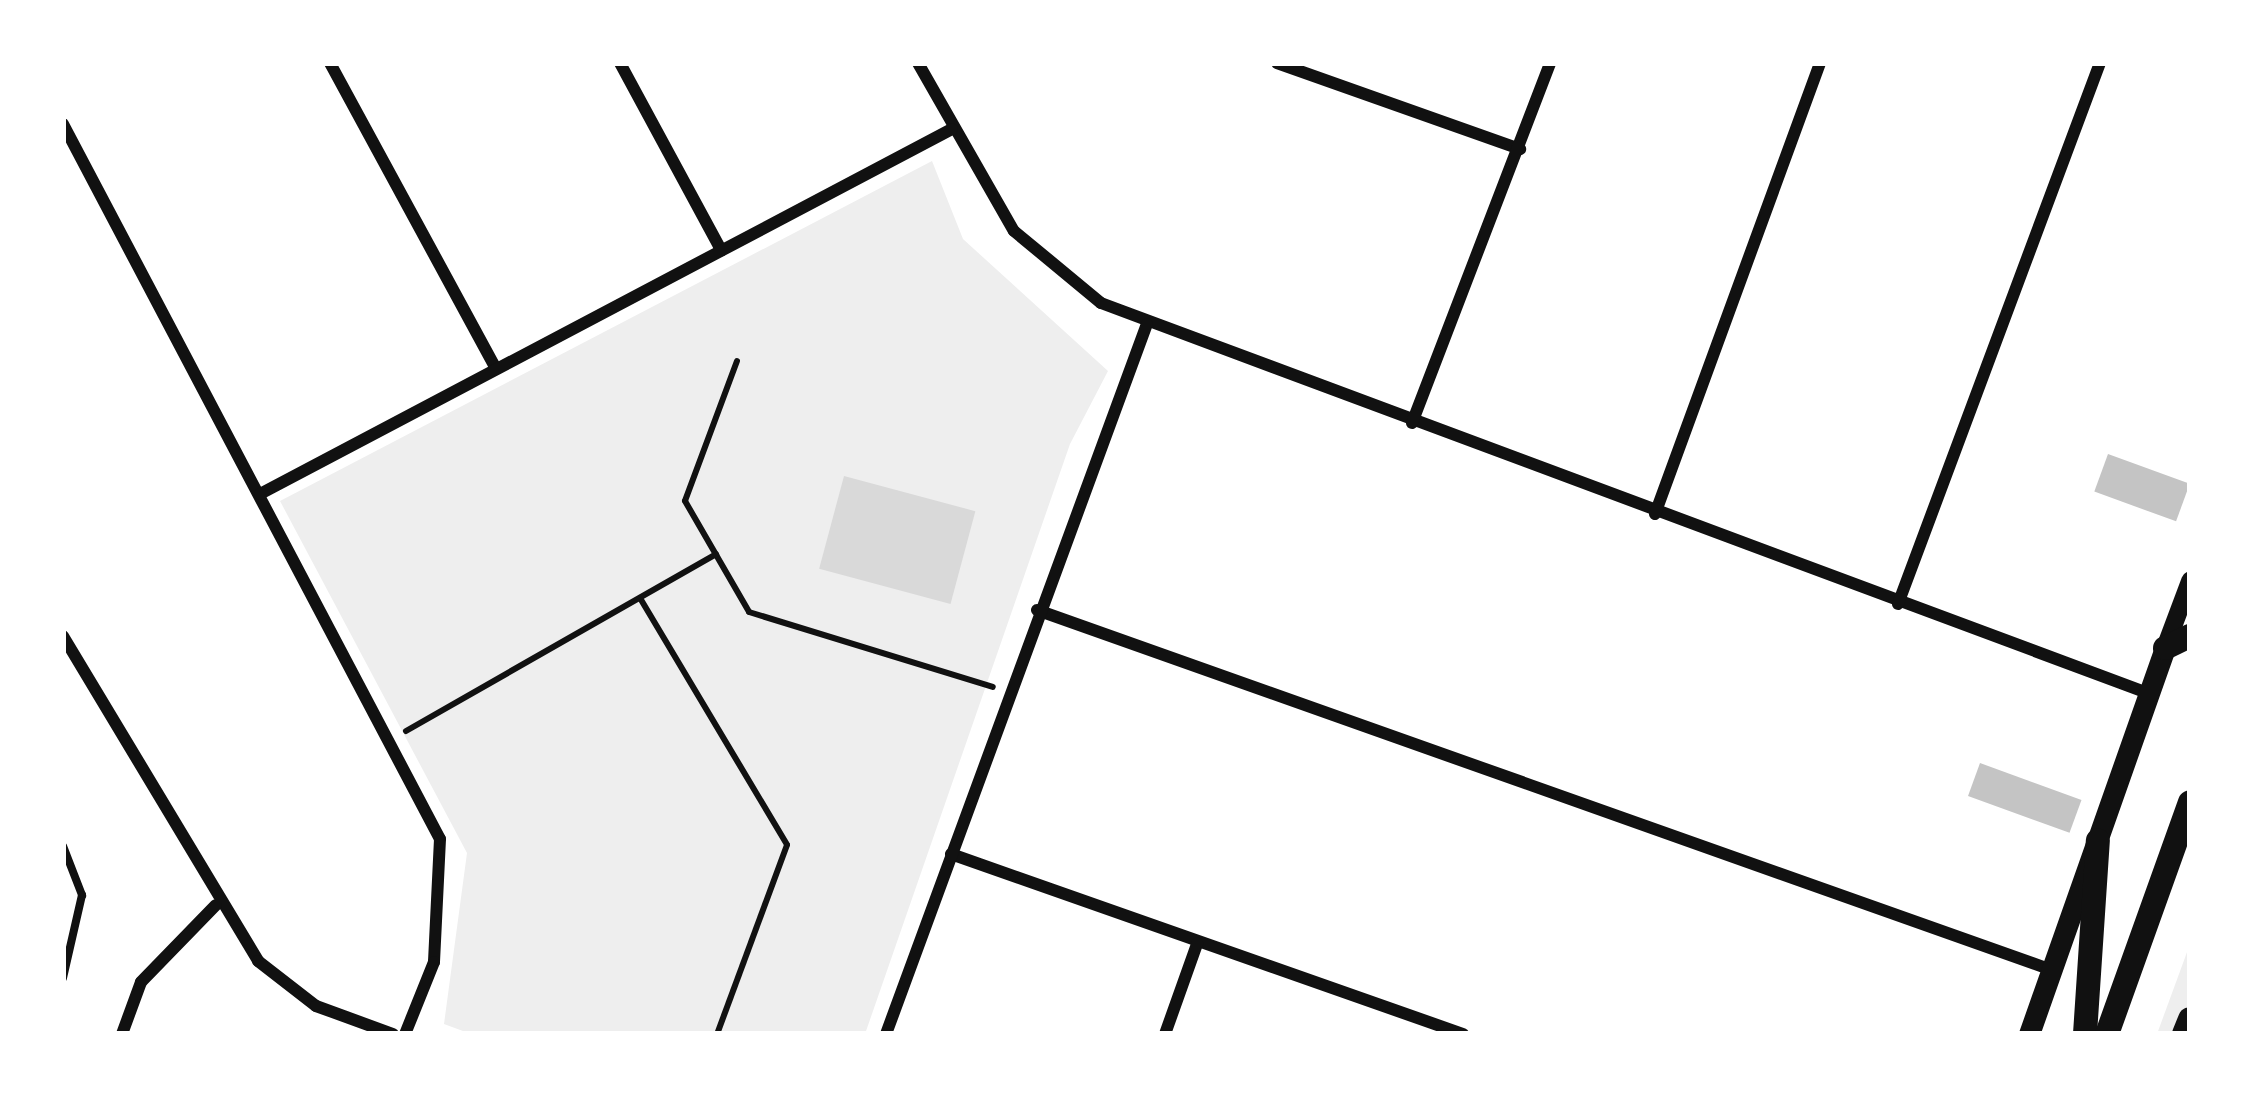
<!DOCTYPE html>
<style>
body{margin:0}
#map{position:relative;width:2253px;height:1097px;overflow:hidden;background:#fff;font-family:Poppins,sans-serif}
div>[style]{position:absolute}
.green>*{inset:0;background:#eee}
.water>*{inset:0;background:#d9d9d9;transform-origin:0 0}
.building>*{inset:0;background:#c4c4c4;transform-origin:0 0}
.path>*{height:6px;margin:-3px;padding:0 3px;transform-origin:3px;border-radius:3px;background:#111}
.service>*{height:8px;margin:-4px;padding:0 4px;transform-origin:4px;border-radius:4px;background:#111}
.minor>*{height:12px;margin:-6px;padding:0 6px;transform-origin:6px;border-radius:6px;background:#111}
.tertiary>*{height:18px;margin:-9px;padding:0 9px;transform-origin:9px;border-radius:9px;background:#111}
.secondary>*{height:21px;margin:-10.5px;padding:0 10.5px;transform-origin:10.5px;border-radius:10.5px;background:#111}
.primary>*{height:24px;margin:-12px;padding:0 12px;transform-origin:12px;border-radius:12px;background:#111}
span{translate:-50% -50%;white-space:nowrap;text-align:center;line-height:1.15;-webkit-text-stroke:12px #fff;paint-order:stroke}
.frame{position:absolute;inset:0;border:66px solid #fff;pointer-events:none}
</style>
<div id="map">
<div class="green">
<i style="clip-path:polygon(932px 161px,963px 239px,1108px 371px,1070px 444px,865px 1034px,471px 1034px,444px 1024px,467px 853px,280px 501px)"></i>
<i style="clip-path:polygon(2190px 944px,2190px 998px,2177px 1034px,2157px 1034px)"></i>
</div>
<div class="water">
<i style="left:844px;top:476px;width:136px;height:96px;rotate:15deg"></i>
</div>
<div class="building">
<i style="left:2108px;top:454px;width:87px;height:40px;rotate:20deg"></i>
<i style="left:1980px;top:763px;width:108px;height:35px;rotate:20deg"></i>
</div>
<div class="path">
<i style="left:737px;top:361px;width:149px;rotate:110.4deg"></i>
<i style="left:685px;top:501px;width:128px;rotate:60deg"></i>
<i style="left:749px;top:612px;width:255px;rotate:17.1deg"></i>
<i style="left:640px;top:598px;width:287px;rotate:59.2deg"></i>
<i style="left:787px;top:845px;width:202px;rotate:110.3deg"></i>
<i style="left:406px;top:731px;width:357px;rotate:-29.7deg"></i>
</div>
<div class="service">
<i style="left:63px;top:846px;width:53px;rotate:68.8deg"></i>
<i style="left:82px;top:895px;width:85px;rotate:102.9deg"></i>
</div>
<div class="minor">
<i style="left:330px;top:63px;width:348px;rotate:61.5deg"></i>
<i style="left:620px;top:63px;width:213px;rotate:61.6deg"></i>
<i style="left:918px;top:63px;width:193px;rotate:60.3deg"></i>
<i style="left:1014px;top:231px;width:113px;rotate:39.6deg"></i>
<i style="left:1101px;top:303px;width:1120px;rotate:20.44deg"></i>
<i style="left:1277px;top:63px;width:258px;rotate:19.5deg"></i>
<i style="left:63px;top:124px;width:808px;rotate:62.2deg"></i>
<i style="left:440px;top:839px;width:123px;rotate:92.8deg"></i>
<i style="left:434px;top:962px;width:78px;rotate:111.9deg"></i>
<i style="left:1412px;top:423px;width:386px;rotate:-69deg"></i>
<i style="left:260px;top:494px;width:782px;rotate:-27.81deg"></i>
<i style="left:1655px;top:514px;width:480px;rotate:-69.9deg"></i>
<i style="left:1898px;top:604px;width:577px;rotate:-69.53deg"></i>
<i style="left:1037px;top:610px;width:1077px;rotate:19.53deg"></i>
<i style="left:63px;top:636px;width:379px;rotate:59deg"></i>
<i style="left:258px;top:961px;width:73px;rotate:37.8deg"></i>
<i style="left:316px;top:1006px;width:82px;rotate:20deg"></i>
<i style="left:951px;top:854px;width:543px;rotate:19.37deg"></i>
<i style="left:122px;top:1034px;width:55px;rotate:-69.9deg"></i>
<i style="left:141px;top:982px;width:107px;rotate:-45.8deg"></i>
<i style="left:886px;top:1034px;width:756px;rotate:-69.82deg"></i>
<i style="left:1165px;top:1034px;width:96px;rotate:-70.4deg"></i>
</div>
<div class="tertiary">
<i style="left:2165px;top:648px;width:72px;rotate:-69.5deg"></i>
</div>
<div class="secondary">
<i style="left:2029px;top:1034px;width:409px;rotate:-70.6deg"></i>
</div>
<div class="primary">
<i style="left:2165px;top:648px;width:28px;rotate:-26deg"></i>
<i style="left:2085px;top:1034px;width:194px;rotate:-86.2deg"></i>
<i style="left:2107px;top:1034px;width:246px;rotate:-70.3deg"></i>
<i style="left:2184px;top:1034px;width:16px;rotate:-68deg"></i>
</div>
<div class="frame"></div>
</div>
